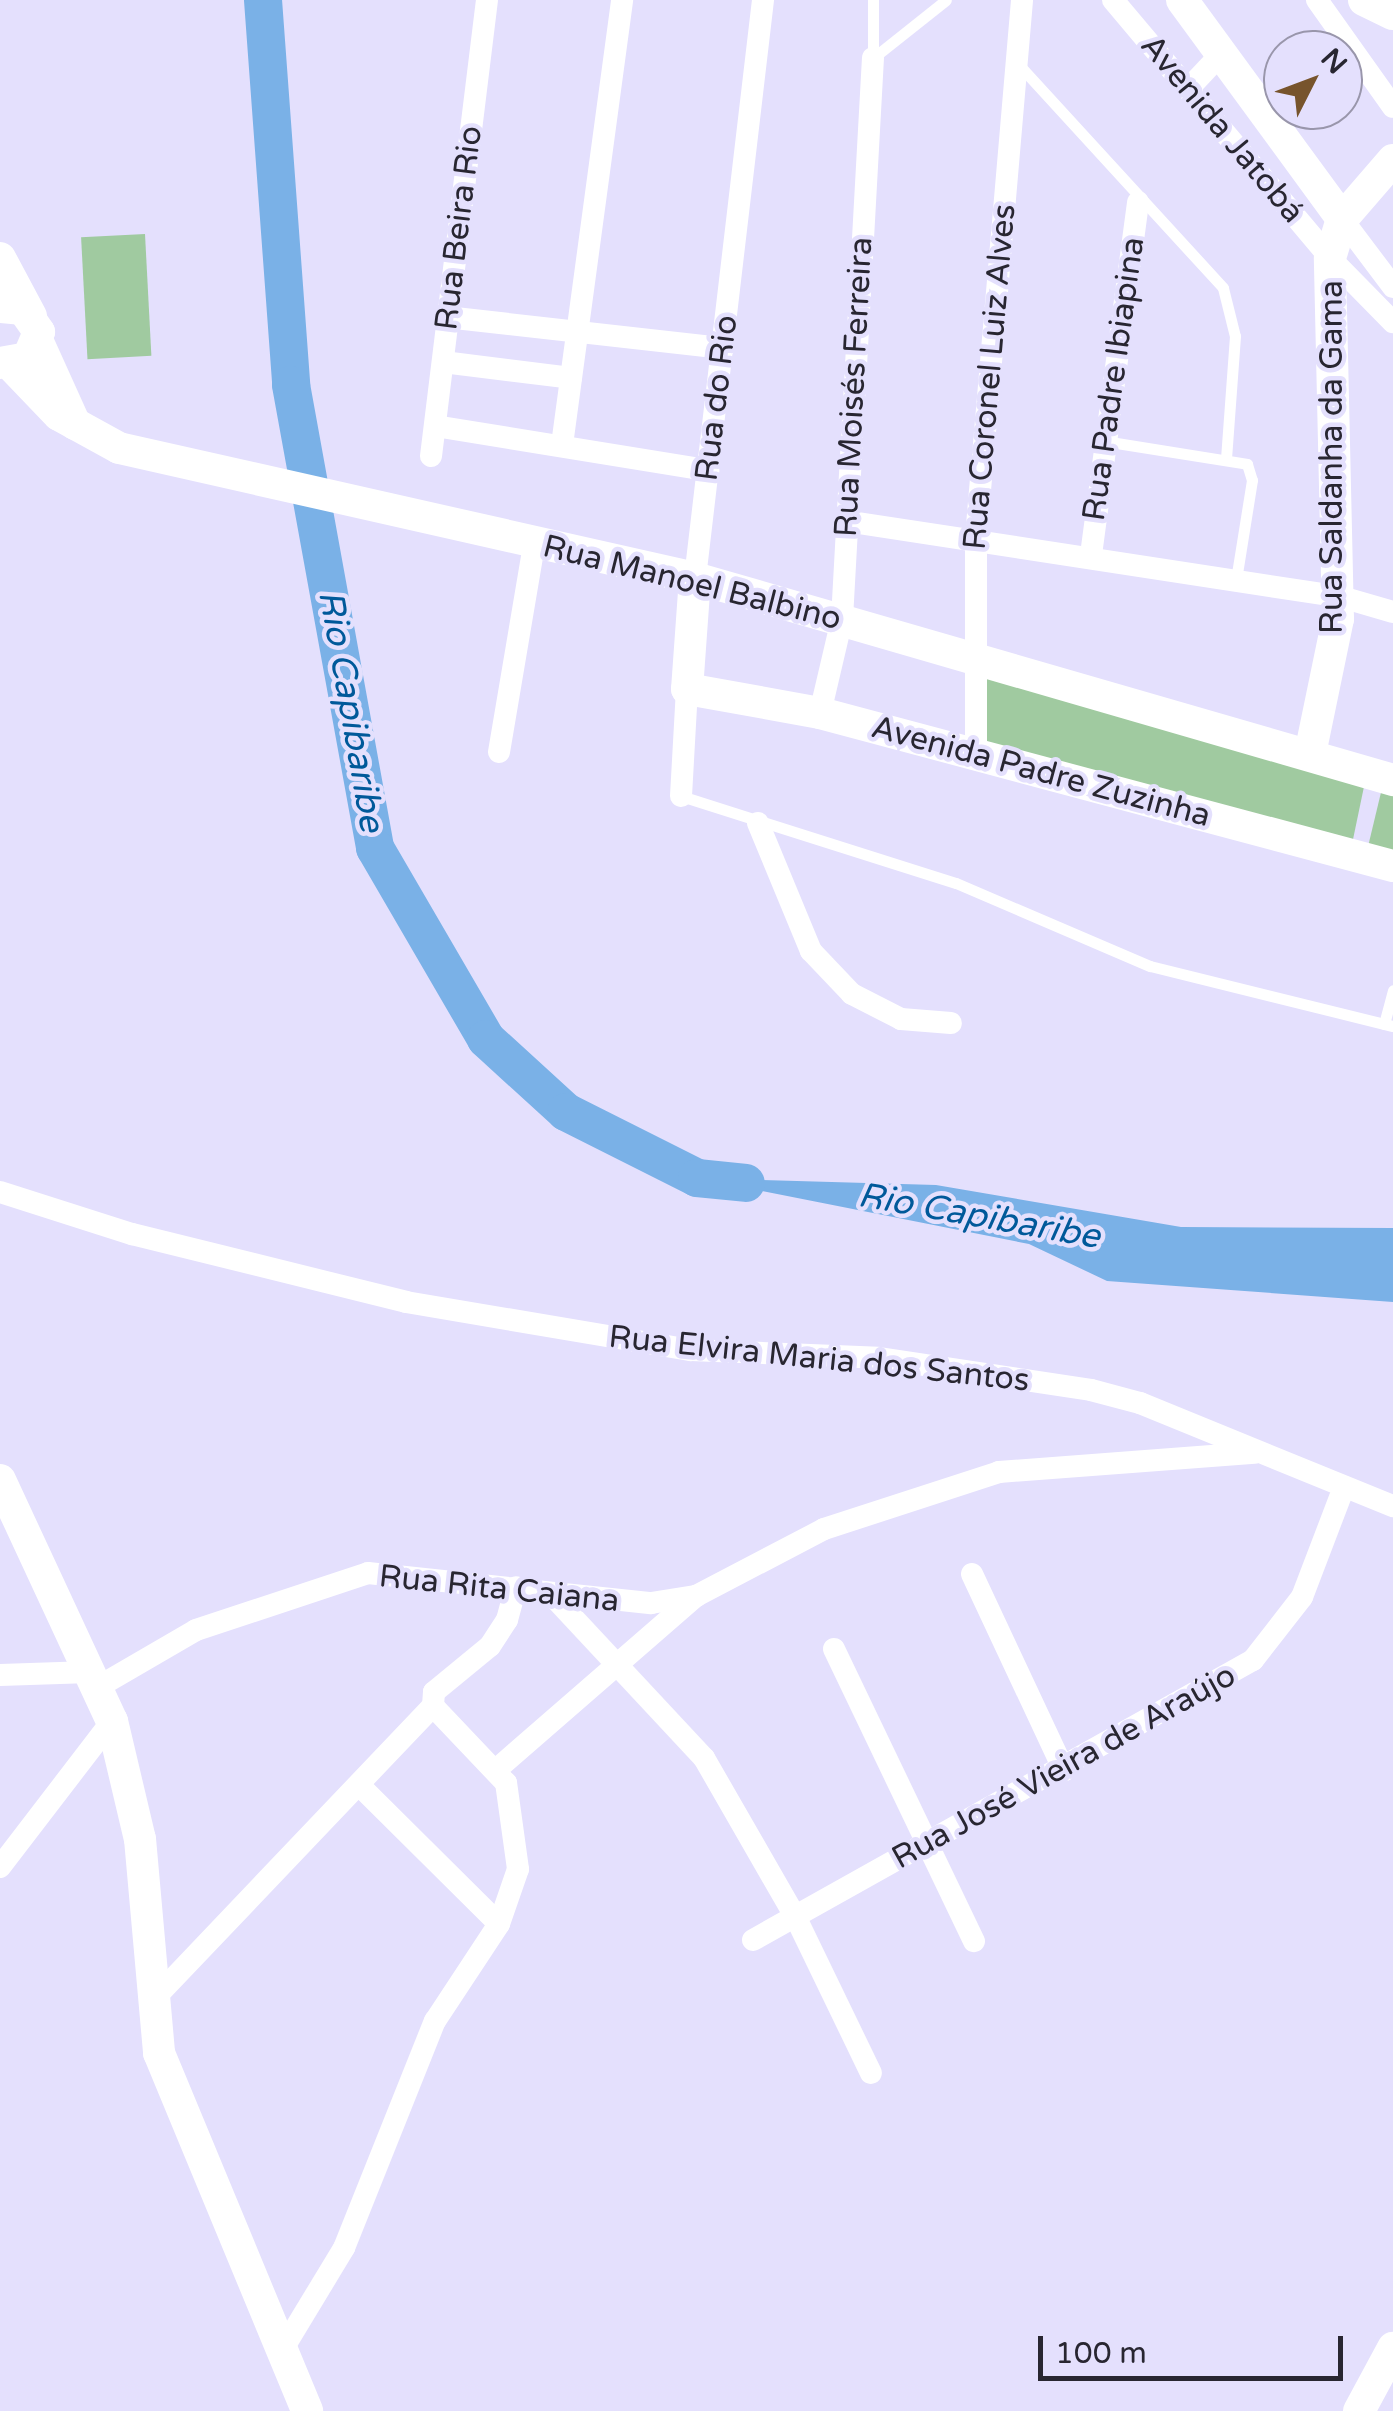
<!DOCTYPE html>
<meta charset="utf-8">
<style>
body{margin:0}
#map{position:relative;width:1393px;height:2411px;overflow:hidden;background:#e4e0fd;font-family:"Varela Round",sans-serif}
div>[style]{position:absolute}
.green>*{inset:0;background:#a0caa0;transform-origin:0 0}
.water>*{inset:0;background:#7ab1e7}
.river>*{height:38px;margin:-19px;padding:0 19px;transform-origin:19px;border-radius:19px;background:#7ab1e7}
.lane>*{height:11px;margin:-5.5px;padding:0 5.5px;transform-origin:5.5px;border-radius:5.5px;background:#fff}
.street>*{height:22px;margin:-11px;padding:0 11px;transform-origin:11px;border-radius:11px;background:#fff}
.secondary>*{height:32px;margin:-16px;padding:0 16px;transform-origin:16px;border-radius:16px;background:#fff}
span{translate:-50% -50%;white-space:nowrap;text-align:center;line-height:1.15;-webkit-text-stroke:9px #e4e0fd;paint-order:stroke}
.street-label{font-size:32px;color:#282631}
.water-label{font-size:35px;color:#00599a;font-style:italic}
.north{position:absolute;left:1263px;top:30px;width:100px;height:100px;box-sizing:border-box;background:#e4e0fd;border:2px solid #9996ab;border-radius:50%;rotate:48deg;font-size:28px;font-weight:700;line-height:40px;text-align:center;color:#282631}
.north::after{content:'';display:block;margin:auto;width:35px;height:45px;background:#77542c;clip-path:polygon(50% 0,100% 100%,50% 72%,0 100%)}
.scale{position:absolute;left:1038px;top:2336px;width:305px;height:45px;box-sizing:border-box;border:5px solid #282631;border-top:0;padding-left:12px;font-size:30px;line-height:35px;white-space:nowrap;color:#282631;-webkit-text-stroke:8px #e4e0fd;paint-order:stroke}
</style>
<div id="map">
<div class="green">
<i style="left:145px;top:234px;width:122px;height:64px;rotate:87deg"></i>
<i style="clip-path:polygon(979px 665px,1366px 777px,1351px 849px,980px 753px)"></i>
<i style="clip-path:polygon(1383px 784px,1393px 787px,1393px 862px,1366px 855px)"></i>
</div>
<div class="water">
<i style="clip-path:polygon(697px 1178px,936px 1185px,1181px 1227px,1393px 1228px,1393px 1302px,1107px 1281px,1029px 1244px)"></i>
</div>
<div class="river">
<i style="left:263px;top:0;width:386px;rotate:85.8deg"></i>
<i style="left:291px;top:385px;width:471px;rotate:79.7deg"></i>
<i style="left:375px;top:848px;width:221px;rotate:59.8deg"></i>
<i style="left:486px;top:1039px;width:108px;rotate:42.4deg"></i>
<i style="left:566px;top:1112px;width:147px;rotate:26.7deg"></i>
<i style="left:697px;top:1178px;width:49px;rotate:5.8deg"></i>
</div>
<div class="lane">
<i style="left:873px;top:0;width:58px;rotate:90deg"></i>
<i style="left:873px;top:58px;width:93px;rotate:-38.5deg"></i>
<i style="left:1019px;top:65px;width:302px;rotate:47.5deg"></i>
<i style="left:1223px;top:288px;width:49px;rotate:76deg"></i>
<i style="left:1235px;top:336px;width:122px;rotate:94.2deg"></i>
<i style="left:1104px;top:441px;width:145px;rotate:9.1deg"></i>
<i style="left:1247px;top:464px;width:17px;rotate:73deg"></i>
<i style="left:1252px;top:480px;width:101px;rotate:99.1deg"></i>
<i style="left:681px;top:796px;width:288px;rotate:17.6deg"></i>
<i style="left:956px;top:883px;width:211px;rotate:23.2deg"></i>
<i style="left:1150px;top:966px;width:250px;rotate:13.9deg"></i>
<i style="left:1384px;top:1024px;width:35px;rotate:-75deg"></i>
</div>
<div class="street">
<i style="left:1113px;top:0;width:337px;rotate:49.9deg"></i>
<i style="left:1330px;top:258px;width:90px;rotate:45.5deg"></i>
<i style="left:1317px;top:0;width:131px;rotate:54.6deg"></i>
<i style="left:1189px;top:88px;width:47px;rotate:-46.7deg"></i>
<i style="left:1342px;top:219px;width:85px;rotate:53.1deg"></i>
<i style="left:446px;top:317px;width:279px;rotate:6.4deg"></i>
<i style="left:443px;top:362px;width:129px;rotate:7.1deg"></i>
<i style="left:435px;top:426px;width:277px;rotate:9.2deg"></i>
<i style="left:562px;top:445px;width:449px;rotate:-82.3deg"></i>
<i style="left:431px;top:456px;width:459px;rotate:-83deg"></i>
<i style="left:845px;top:521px;width:499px;rotate:8.7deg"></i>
<i style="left:1338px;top:596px;width:57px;rotate:16.2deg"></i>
<i style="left:1091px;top:555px;width:356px;rotate:-82.4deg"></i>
<i style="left:695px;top:578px;width:582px;rotate:-83.29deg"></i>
<i style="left:820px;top:713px;width:97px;rotate:-76.8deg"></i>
<i style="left:842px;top:619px;width:562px;rotate:-86.84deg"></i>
<i style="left:499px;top:752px;width:211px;rotate:-80.4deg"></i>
<i style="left:976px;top:755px;width:218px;rotate:-90deg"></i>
<i style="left:976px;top:537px;width:539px;rotate:-85.1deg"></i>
<i style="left:681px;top:796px;width:107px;rotate:-86.8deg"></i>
<i style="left:758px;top:823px;width:139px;rotate:67.5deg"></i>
<i style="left:811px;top:951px;width:59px;rotate:46.4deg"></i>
<i style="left:852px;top:994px;width:55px;rotate:27deg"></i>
<i style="left:901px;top:1019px;width:50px;rotate:4.6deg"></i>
<i style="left:0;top:1192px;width:139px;rotate:17.7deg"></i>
<i style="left:132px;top:1234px;width:282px;rotate:13.9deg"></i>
<i style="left:406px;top:1302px;width:289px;rotate:9.6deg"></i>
<i style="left:691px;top:1350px;width:187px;rotate:2.4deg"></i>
<i style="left:878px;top:1358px;width:215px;rotate:8.5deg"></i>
<i style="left:1091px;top:1390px;width:51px;rotate:14.9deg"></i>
<i style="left:1140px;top:1403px;width:273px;rotate:22.2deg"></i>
<i style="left:972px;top:1574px;width:217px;rotate:64.9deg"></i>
<i style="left:550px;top:1593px;width:226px;rotate:47deg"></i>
<i style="left:704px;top:1758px;width:185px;rotate:60.1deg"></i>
<i style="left:796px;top:1918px;width:172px;rotate:64.2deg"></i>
<i style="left:834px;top:1649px;width:324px;rotate:64.4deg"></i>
<i style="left:0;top:1675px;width:90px;rotate:-1.9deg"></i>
<i style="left:98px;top:1687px;width:113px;rotate:-30.2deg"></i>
<i style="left:196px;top:1630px;width:181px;rotate:-18.3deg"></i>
<i style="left:368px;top:1573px;width:285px;rotate:6.1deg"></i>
<i style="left:651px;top:1603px;width:46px;rotate:-8.8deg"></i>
<i style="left:696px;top:1596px;width:144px;rotate:-27.6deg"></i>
<i style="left:824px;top:1529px;width:184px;rotate:-18deg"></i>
<i style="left:999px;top:1472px;width:256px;rotate:-4.3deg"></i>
<i style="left:497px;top:1769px;width:264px;rotate:-41deg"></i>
<i style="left:359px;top:1785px;width:197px;rotate:44.8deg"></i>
<i style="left:0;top:1867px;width:184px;rotate:-52.5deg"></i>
<i style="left:753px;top:1940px;width:573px;rotate:-29.25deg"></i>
<i style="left:1253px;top:1660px;width:80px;rotate:-52.1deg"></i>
<i style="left:1302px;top:1597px;width:118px;rotate:-69.1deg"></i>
<i style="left:150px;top:2003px;width:410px;rotate:-46.4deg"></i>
<i style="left:433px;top:1706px;width:14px;rotate:-86deg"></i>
<i style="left:434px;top:1692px;width:72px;rotate:-39.4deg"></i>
<i style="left:490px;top:1646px;width:31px;rotate:-57deg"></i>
<i style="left:507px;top:1620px;width:34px;rotate:-75deg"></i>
<i style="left:281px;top:2352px;width:122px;rotate:-58.8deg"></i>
<i style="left:344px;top:2248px;width:245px;rotate:-68.2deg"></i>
<i style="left:435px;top:2021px;width:116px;rotate:-56.6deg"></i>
<i style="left:499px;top:1924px;width:58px;rotate:-70.9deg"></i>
<i style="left:518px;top:1869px;width:87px;rotate:-97.9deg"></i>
<i style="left:506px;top:1783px;width:106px;rotate:-133.5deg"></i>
</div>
<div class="secondary">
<i style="left:1182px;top:0;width:271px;rotate:53.8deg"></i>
<i style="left:1364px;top:0;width:32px;rotate:26deg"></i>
<i style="left:0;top:258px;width:66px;rotate:61.9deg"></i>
<i style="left:0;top:307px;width:23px;rotate:5deg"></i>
<i style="left:23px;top:309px;width:28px;rotate:55deg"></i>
<i style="left:39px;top:332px;width:28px;rotate:113deg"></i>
<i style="left:28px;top:358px;width:28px;rotate:170deg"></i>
<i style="left:38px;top:342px;width:90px;rotate:65.7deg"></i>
<i style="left:11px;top:365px;width:69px;rotate:46.2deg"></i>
<i style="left:59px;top:415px;width:68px;rotate:28.8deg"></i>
<i style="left:119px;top:448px;width:590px;rotate:12.72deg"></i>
<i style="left:695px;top:578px;width:727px;rotate:16.14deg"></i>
<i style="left:695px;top:578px;width:111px;rotate:94.1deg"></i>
<i style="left:687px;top:689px;width:135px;rotate:10.2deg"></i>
<i style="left:820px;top:713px;width:593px;rotate:14.95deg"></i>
<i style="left:1310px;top:754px;width:138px;rotate:-78.3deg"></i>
<i style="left:1338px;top:619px;width:361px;rotate:-91.3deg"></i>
<i style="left:1330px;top:258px;width:41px;rotate:-72.9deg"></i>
<i style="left:1342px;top:219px;width:78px;rotate:-49.2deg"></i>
<i style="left:0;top:1480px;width:266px;rotate:65.1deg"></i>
<i style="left:112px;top:1721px;width:121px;rotate:76.7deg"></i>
<i style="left:140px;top:1839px;width:215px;rotate:84.9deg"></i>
<i style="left:159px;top:2053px;width:387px;rotate:67.5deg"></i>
<i style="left:1359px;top:2411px;width:72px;rotate:-61.6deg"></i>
</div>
<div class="street-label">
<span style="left:1222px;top:129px;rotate:50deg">Avenida Jatobá</span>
<span style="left:459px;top:228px;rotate:-83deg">Rua Beira Rio</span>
<span style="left:990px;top:377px;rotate:-85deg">Rua Coronel Luiz Alves</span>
<span style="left:1114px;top:379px;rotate:-82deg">Rua Padre Ibiapina</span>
<span style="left:854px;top:387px;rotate:-87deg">Rua Moisés Ferreira</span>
<span style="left:717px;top:398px;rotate:-83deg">Rua do Rio</span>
<span style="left:1332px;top:457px;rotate:-90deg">Rua Saldanha da Gama</span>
<span style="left:692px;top:583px;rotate:14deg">Rua Manoel Balbino</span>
<span style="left:1041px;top:772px;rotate:15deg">Avenida Padre Zuzinha</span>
<span style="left:819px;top:1359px;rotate:6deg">Rua Elvira Maria dos Santos</span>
<span style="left:499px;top:1589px;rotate:6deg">Rua Rita Caiana</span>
<span style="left:1064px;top:1767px;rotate:-29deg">Rua José Vieira de Araújo</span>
</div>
<div class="water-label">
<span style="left:351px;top:711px;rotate:80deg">Rio Capibaribe</span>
<span style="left:979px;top:1216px;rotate:10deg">Rio Capibaribe</span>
</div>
<div class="north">N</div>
<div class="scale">100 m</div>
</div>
